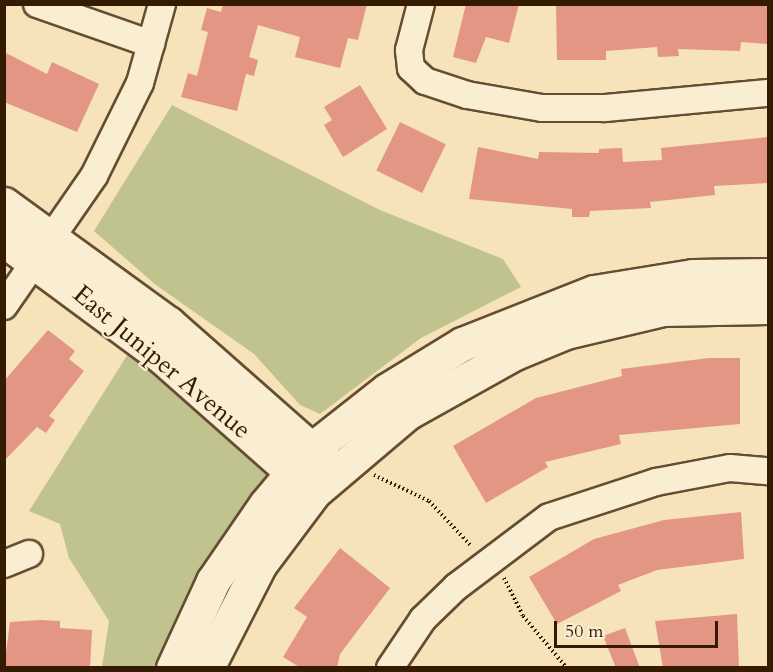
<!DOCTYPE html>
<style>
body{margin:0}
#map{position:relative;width:773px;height:672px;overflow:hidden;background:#f6e3ba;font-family:Cardo,serif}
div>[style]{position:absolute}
.green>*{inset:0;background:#c0c38d}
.building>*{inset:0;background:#e29683;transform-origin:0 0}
.path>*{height:4px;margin-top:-2px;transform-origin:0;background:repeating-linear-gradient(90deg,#361b04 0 1.5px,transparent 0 4.5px)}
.roads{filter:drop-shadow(2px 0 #664d32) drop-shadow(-2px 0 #664d32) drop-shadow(0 2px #664d32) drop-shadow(0 -2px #664d32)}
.street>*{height:26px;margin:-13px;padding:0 13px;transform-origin:13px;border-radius:13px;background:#f9edd2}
.secondary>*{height:33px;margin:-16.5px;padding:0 16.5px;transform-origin:16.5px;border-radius:16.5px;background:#f9edd2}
span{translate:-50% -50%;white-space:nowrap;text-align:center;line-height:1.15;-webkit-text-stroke:4.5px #f9edd2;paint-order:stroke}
.street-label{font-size:26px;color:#361b04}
.frame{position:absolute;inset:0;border:6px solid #361b04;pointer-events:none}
.scale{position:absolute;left:554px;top:621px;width:164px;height:27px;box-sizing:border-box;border:3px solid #361b04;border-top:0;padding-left:8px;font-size:18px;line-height:21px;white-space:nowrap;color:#361b04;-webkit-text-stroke:4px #f9edd2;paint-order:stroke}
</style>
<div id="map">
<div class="green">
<i style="clip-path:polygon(172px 105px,380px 210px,503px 259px,521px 287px,421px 338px,320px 414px,300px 405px,254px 354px,156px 285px,94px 231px)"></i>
<i style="clip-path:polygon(133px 346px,280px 462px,242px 560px,185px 667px,102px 667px,109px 621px,69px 558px,60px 524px,29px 511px)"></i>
</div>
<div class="building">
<i style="clip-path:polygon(223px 4px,367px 4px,358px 40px,348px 38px,340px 68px,295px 57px,300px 37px,258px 25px,249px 57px,258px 60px,254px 76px,246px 74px,237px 111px,181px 97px,188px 73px,197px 76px,208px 32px,201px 30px,207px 8px,221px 12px)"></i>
<i style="clip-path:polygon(466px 4px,519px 4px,509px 43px,486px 37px,476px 63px,453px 57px)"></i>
<i style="clip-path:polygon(556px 4px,768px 4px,768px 44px,741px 42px,740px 51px,678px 49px,679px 56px,658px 57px,657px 47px,606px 51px,606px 60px,557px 60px)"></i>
<i style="clip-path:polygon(4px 52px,47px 74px,52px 62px,99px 84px,77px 132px,4px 102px)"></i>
<i style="clip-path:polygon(360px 85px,387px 129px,343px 157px,324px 125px,332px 120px,324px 107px)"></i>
<i style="left:400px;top:122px;width:51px;height:54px;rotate:26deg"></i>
<i style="clip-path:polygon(768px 137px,768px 183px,714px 186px,715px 195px,650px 202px,651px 208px,590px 211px,589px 217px,572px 217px,572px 209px,469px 199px,478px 147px,538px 159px,539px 152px,599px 153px,599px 149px,622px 148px,623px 162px,662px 160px,661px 148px)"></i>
<i style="clip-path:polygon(48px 330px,75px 351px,69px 359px,84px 371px,49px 416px,55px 420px,46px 433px,37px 427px,4px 461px,4px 381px)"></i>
<i style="clip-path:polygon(709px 358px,740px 358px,740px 424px,619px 435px,621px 444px,545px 462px,548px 467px,486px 503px,453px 446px,536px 398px,622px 376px,621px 369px)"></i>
<i style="clip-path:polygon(741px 512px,744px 559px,657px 570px,618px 585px,621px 591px,557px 624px,529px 577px,594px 539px,664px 520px)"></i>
<i style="clip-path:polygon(340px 548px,390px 588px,340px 654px,337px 668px,301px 668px,283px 657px,307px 617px,294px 608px)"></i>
<i style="clip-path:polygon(737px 614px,739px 668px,663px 668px,655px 621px)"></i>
<i style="clip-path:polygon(40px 620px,60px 621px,60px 628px,92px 630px,90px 668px,4px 668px,10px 622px)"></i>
<i style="clip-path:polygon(625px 628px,640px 668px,616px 668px,603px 636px)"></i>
</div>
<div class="path">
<i style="left:374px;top:475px;width:61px;rotate:25.3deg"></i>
<i style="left:429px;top:501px;width:63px;rotate:46.9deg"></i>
<i style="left:504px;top:578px;width:42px;rotate:63.4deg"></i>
<i style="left:523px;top:616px;width:68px;rotate:49.8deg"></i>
</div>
<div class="roads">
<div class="street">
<i style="left:37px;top:4px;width:121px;rotate:19.3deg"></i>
<i style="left:421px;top:4px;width:48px;rotate:104.6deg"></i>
<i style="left:409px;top:50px;width:18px;rotate:84deg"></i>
<i style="left:411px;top:68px;width:19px;rotate:43deg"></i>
<i style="left:425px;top:81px;width:44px;rotate:18.4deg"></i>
<i style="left:467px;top:95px;width:76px;rotate:9.8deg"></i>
<i style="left:542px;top:108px;width:63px"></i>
<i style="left:605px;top:108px;width:164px;rotate:-5.3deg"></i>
<i style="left:4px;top:306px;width:158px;rotate:-55.3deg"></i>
<i style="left:94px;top:176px;width:104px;rotate:-63.7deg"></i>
<i style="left:140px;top:83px;width:82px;rotate:-74.4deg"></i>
<i style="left:4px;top:564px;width:27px;rotate:-22deg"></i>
<i style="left:390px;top:668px;width:59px;rotate:-56deg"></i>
<i style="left:423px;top:619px;width:46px;rotate:-44.1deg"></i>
<i style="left:456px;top:587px;width:116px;rotate:-37deg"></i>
<i style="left:549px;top:517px;width:113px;rotate:-18.1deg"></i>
<i style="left:656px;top:482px;width:75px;rotate:-10.7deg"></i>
<i style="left:730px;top:468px;width:38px;rotate:5deg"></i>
</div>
<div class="secondary">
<i style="left:4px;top:204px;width:203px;rotate:36deg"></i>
<i style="left:168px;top:323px;width:213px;rotate:41.4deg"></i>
<i style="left:4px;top:240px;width:195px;rotate:36.5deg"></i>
<i style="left:161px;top:356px;width:196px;rotate:41.5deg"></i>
<i style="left:173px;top:668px;width:96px;rotate:-65.3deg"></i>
<i style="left:213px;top:581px;width:93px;rotate:-55.5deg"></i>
<i style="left:266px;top:504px;width:70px;rotate:-50.2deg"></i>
<i style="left:311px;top:450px;width:97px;rotate:-38.3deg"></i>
<i style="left:387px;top:390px;width:88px;rotate:-31.5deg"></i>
<i style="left:462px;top:344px;width:142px;rotate:-21.5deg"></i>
<i style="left:594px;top:292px;width:100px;rotate:-9.2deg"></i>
<i style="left:693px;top:276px;width:75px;rotate:-0.8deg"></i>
<i style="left:207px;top:668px;width:117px;rotate:-63deg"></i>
<i style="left:260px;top:564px;width:90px;rotate:-53.1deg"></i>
<i style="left:314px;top:492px;width:122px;rotate:-40.3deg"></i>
<i style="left:407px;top:413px;width:124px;rotate:-29.1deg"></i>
<i style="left:515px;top:353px;width:55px;rotate:-22.4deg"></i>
<i style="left:566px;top:332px;width:100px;rotate:-13.3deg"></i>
<i style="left:663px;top:309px;width:105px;rotate:-1.1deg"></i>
</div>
</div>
<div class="street-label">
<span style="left:162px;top:362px;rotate:40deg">East Juniper Avenue</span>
</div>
<div class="frame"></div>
<div class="scale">50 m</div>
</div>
